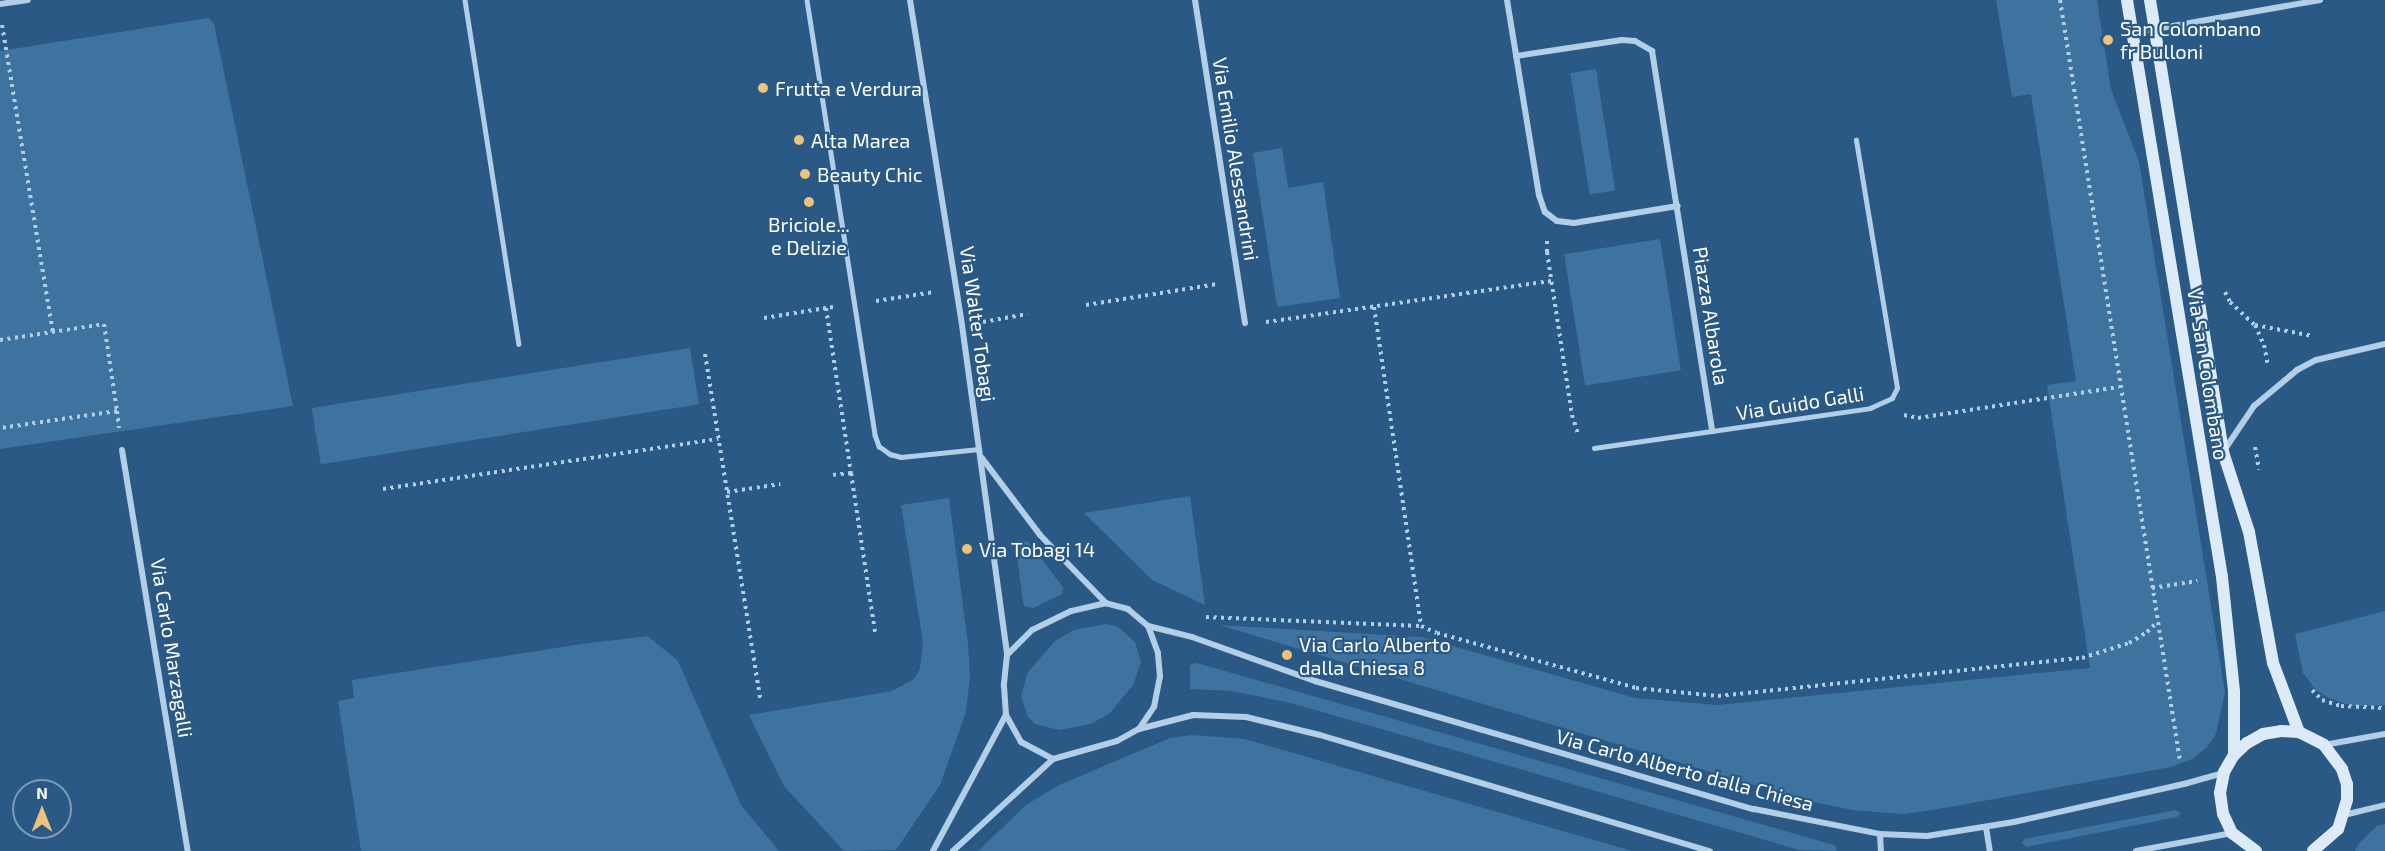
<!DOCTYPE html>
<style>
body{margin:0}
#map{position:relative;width:2385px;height:851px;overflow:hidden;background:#295984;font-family:"Exo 2",sans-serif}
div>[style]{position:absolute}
.green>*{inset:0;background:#3e73a0;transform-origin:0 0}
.path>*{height:4px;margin-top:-2px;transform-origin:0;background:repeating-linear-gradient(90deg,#b3cfe7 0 3px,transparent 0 7.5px)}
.lane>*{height:4.5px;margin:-2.25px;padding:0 2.25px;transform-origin:2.25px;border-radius:2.25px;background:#b3cfe7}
.street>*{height:6px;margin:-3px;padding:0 3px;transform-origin:3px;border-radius:3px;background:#b3cfe7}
.secondary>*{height:12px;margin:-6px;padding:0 6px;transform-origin:6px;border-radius:6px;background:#ddeaf7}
.dots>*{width:16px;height:16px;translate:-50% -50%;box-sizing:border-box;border:3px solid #295984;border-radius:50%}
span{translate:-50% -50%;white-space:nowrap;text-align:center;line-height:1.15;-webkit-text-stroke:4.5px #295984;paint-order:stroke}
.poi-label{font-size:20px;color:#fff}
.left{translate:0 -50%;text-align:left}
.street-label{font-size:20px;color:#fff}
.north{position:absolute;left:12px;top:779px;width:60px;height:60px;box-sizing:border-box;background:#295984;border:2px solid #7f9bb5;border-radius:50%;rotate:0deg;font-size:16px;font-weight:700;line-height:24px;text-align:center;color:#fff}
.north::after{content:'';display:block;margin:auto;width:21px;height:27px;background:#eec27a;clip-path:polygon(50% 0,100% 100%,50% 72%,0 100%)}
</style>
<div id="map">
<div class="green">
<i style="clip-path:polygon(1996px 0,2097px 0,2111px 89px,2139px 162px,2225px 692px,2216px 734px,2207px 747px,2192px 759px,2171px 767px,1933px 810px,1903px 814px,1853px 810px,1808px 801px,1219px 625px,1421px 637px,1635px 698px,1717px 705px,2090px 668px,2047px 385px,2076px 381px,2031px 94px,2012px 97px)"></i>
<i style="clip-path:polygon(208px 18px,214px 24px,293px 406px,0 449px,0 51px)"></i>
<i style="left:1596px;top:69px;width:123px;height:26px;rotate:81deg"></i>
<i style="clip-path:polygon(1282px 148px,1288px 188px,1323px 182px,1340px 298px,1277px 307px,1253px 153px)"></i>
<i style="left:1660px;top:239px;width:133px;height:97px;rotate:81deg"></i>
<i style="left:690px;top:348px;width:57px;height:383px;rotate:81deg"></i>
<i style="clip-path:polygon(1190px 496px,1205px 605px,1152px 580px,1084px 513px)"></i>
<i style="clip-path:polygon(949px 498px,968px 644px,970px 677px,966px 712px,940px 785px,896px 850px,844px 851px,784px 786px,749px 715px,892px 691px,914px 679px,920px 668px,923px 642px,901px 505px)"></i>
<i style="clip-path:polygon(1020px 540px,1028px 542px,1063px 587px,1062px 594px,1033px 608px,1025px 606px,1023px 603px,1016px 548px)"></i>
<i style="clip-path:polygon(2385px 611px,2385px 705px,2352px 706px,2329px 698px,2316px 690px,2303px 673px,2295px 634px)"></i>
<i style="clip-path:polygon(1106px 624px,1118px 627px,1135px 642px,1141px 662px,1133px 685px,1110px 713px,1091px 724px,1059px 730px,1035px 724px,1028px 717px,1021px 696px,1028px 672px,1055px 641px,1074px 630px)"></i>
<i style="clip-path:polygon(648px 636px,678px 661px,741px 805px,779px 851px,361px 851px,338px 701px,354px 698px,352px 680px,582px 644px)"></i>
<i style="clip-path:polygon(1197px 663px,1834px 845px,1837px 848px,1836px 851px,1800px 850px,1291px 703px,1232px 691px,1190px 689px,1190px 665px)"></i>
<i style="clip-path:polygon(1191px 735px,1245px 739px,1632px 851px,978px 851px,1026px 805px,1059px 785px,1170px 738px)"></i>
<i style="clip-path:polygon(2176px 810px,2181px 814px,2177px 817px,2026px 847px,2022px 843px,2024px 839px)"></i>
<i style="clip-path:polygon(2385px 824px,2385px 851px,2355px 851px,2359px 843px,2377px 826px)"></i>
</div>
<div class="path">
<i style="left:2060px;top:0;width:770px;rotate:81.04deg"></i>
<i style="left:2px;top:25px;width:311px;rotate:80.6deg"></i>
<i style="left:1547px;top:241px;width:11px;rotate:90deg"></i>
<i style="left:1547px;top:252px;width:165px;rotate:81.3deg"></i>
<i style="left:1572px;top:415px;width:20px;rotate:72deg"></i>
<i style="left:2225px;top:292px;width:11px;rotate:63deg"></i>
<i style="left:2230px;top:302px;width:34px;rotate:43deg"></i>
<i style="left:2255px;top:325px;width:22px;rotate:66deg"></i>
<i style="left:2264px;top:345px;width:21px;rotate:79deg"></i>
<i style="left:876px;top:301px;width:59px;rotate:-8.8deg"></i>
<i style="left:1086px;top:305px;width:133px;rotate:-9.1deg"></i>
<i style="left:833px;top:307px;width:7px;rotate:172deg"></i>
<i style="left:826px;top:308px;width:167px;rotate:81.4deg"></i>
<i style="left:851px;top:473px;width:18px;rotate:174deg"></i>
<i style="left:1374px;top:307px;width:322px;rotate:81.6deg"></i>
<i style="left:764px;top:318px;width:63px;rotate:-9.2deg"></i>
<i style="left:983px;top:322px;width:45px;rotate:-10.3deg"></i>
<i style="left:1266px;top:322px;width:288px;rotate:-8.2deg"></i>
<i style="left:2255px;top:325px;width:59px;rotate:10.7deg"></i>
<i style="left:0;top:340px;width:105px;rotate:-8.7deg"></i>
<i style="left:104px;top:324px;width:88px;rotate:81.5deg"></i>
<i style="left:117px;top:411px;width:118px;rotate:171.7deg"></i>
<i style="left:705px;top:354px;width:349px;rotate:80.9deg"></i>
<i style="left:117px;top:411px;width:17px;rotate:83deg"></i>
<i style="left:1904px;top:415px;width:14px;rotate:12deg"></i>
<i style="left:1918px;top:418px;width:203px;rotate:-8.8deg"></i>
<i style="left:2255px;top:447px;width:23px;rotate:80deg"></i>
<i style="left:851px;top:473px;width:161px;rotate:81.4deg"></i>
<i style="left:383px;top:489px;width:339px;rotate:-8.5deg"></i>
<i style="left:727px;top:492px;width:54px;rotate:-8.6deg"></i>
<i style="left:2152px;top:588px;width:46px;rotate:-8.8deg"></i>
<i style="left:1206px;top:617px;width:215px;rotate:2.4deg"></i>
<i style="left:1421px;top:626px;width:17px;rotate:24deg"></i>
<i style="left:1437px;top:633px;width:206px;rotate:15.4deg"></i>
<i style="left:1636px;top:688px;width:82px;rotate:5.6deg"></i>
<i style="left:1718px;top:696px;width:366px;rotate:-6deg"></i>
<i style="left:2082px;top:658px;width:49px;rotate:-17.7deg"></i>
<i style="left:2129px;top:643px;width:21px;rotate:-31deg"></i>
<i style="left:2147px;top:632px;width:14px;rotate:-45deg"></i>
<i style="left:2312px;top:690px;width:14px;rotate:45deg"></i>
<i style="left:2322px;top:700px;width:20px;rotate:18deg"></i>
<i style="left:2341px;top:706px;width:44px;rotate:2.6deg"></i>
</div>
<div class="lane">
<i style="left:465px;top:0;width:348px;rotate:81.1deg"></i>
<i style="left:807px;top:0;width:440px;rotate:81.1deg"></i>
<i style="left:875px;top:435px;width:12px;rotate:70deg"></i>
<i style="left:879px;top:446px;width:14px;rotate:36deg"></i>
<i style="left:890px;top:454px;width:11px;rotate:15deg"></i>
<i style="left:901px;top:457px;width:78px;rotate:-5.9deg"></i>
<i style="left:1594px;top:448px;width:279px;rotate:-8.2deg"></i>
<i style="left:1870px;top:408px;width:24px;rotate:-24deg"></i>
<i style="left:1892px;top:398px;width:11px;rotate:-63deg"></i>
<i style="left:1897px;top:388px;width:12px;rotate:-99deg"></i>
<i style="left:1895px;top:376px;width:239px;rotate:-99.4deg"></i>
</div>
<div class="street">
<i style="left:910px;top:0;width:329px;rotate:80.9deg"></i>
<i style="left:962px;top:325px;width:333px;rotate:82.2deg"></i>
<i style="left:1007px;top:655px;width:31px;rotate:96deg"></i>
<i style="left:1004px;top:686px;width:29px;rotate:86deg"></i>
<i style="left:1006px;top:715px;width:31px;rotate:61deg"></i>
<i style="left:1021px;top:742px;width:36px;rotate:28deg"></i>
<i style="left:1053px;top:759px;width:66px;rotate:-15.7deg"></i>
<i style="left:1117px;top:741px;width:25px;rotate:-29deg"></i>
<i style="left:1139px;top:729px;width:27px;rotate:-56deg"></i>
<i style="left:1154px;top:707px;width:31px;rotate:-79deg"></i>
<i style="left:1160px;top:677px;width:24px;rotate:-95deg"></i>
<i style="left:1158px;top:653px;width:29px;rotate:-110deg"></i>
<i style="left:1148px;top:626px;width:26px;rotate:-140deg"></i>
<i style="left:1128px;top:609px;width:23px;rotate:-165deg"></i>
<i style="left:1106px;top:603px;width:36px;rotate:167deg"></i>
<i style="left:1071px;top:611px;width:43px;rotate:154deg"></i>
<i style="left:1032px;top:630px;width:35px;rotate:135deg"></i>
<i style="left:1195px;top:0;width:327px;rotate:81.2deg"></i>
<i style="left:1507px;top:0;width:198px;rotate:80.7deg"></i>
<i style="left:1539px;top:195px;width:18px;rotate:71deg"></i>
<i style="left:1545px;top:212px;width:15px;rotate:37deg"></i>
<i style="left:1557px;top:221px;width:17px;rotate:7deg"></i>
<i style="left:1574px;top:223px;width:105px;rotate:-9.3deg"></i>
<i style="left:0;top:4px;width:28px;rotate:-8deg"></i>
<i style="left:2133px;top:33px;width:190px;rotate:-10deg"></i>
<i style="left:1516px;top:56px;width:107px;rotate:-8.6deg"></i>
<i style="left:1622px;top:40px;width:13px;rotate:4deg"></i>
<i style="left:1635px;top:41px;width:20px;rotate:30deg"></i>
<i style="left:1652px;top:51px;width:385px;rotate:81deg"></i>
<i style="left:2225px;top:449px;width:52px;rotate:-56deg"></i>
<i style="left:2254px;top:406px;width:56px;rotate:-39.9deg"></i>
<i style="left:2297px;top:370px;width:21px;rotate:-28deg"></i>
<i style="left:2316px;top:360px;width:71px;rotate:-13.1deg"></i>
<i style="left:122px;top:450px;width:406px;rotate:80.7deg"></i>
<i style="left:982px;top:458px;width:96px;rotate:53deg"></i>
<i style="left:1040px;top:535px;width:95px;rotate:45.9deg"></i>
<i style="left:1148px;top:626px;width:45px;rotate:14deg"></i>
<i style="left:1192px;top:637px;width:131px;rotate:19.7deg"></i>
<i style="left:1315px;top:681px;width:457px;rotate:16.3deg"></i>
<i style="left:1754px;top:809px;width:128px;rotate:11.2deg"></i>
<i style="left:1880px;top:834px;width:47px;rotate:2.4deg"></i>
<i style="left:1927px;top:836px;width:88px;rotate:-9.1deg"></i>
<i style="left:2014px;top:822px;width:174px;rotate:-12.6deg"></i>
<i style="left:2184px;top:784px;width:41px;rotate:-15.8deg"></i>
<i style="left:1139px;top:729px;width:56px;rotate:-14.5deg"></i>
<i style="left:1193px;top:715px;width:53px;rotate:2.2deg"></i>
<i style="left:1246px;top:717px;width:76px;rotate:13.7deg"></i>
<i style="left:1320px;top:735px;width:407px;rotate:16.6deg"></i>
<i style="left:2324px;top:745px;width:62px;rotate:-10.2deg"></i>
<i style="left:2344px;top:815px;width:42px;rotate:-13.7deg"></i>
<i style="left:1986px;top:827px;width:24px;rotate:81deg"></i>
<i style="left:1880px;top:834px;width:17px;rotate:87deg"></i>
<i style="left:933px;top:851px;width:154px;rotate:-61.8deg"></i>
<i style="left:953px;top:851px;width:136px;rotate:-42.6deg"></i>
<i style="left:2136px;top:851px;width:98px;rotate:-10.6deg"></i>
</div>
<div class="secondary">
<i style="left:2127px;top:0;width:585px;rotate:80.65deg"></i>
<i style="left:2222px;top:577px;width:116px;rotate:84deg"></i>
<i style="left:2234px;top:692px;width:63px;rotate:90deg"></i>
<i style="left:2150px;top:0;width:458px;rotate:80.8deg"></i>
<i style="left:2223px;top:452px;width:84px;rotate:72deg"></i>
<i style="left:2249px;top:532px;width:133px;rotate:79.6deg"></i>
<i style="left:2273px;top:663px;width:74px;rotate:69.4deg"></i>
<i style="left:2256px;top:851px;width:30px;rotate:-143deg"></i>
<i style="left:2232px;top:833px;width:21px;rotate:-115deg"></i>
<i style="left:2223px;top:814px;width:21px;rotate:-98deg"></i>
<i style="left:2220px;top:793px;width:21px;rotate:-79deg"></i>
<i style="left:2224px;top:772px;width:20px;rotate:-60deg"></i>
<i style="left:2234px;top:755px;width:18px;rotate:-43deg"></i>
<i style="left:2247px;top:743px;width:18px;rotate:-29deg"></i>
<i style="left:2263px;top:734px;width:18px;rotate:-9deg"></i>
<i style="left:2281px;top:731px;width:18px;rotate:3deg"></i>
<i style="left:2299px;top:732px;width:28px;rotate:27deg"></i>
<i style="left:2324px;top:745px;width:30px;rotate:53deg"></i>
<i style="left:2342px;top:769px;width:16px;rotate:72deg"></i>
<i style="left:2347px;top:784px;width:16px;rotate:90deg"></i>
<i style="left:2347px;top:800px;width:30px;rotate:107deg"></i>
<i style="left:2338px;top:829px;width:33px;rotate:139deg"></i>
</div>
<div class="dots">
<i style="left:2108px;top:40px;background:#eec27a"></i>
<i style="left:763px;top:88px;background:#eec27a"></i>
<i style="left:799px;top:140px;background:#eec27a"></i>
<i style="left:805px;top:174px;background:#eec27a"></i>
<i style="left:809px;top:202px;background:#eec27a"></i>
<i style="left:967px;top:549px;background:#eec27a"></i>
<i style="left:1287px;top:655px;background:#eec27a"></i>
</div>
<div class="poi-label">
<span class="left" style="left:2120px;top:40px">San Colombano<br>fr Bulloni</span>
<span class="left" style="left:775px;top:88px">Frutta e Verdura</span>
<span class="left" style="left:811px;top:140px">Alta Marea</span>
<span class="left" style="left:817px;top:174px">Beauty Chic</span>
<span style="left:809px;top:236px">Briciole...<br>e Delizie</span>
<span class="left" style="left:979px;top:549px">Via Tobagi 14</span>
<span class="left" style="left:1299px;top:656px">Via Carlo Alberto<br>dalla Chiesa 8</span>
</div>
<div class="street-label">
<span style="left:1236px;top:159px;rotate:81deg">Via Emilio Alessandrini</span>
<span style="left:1711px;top:316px;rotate:81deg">Piazza Albarola</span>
<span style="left:978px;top:324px;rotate:82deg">Via Walter Tobagi</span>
<span style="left:2208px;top:374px;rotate:81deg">Via San Colombano</span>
<span style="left:1800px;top:403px;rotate:-9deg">Via Guido Galli</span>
<span style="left:172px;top:648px;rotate:81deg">Via Carlo Marzagalli</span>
<span style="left:1685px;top:770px;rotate:15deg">Via Carlo Alberto dalla Chiesa</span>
</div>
<div class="north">N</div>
</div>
